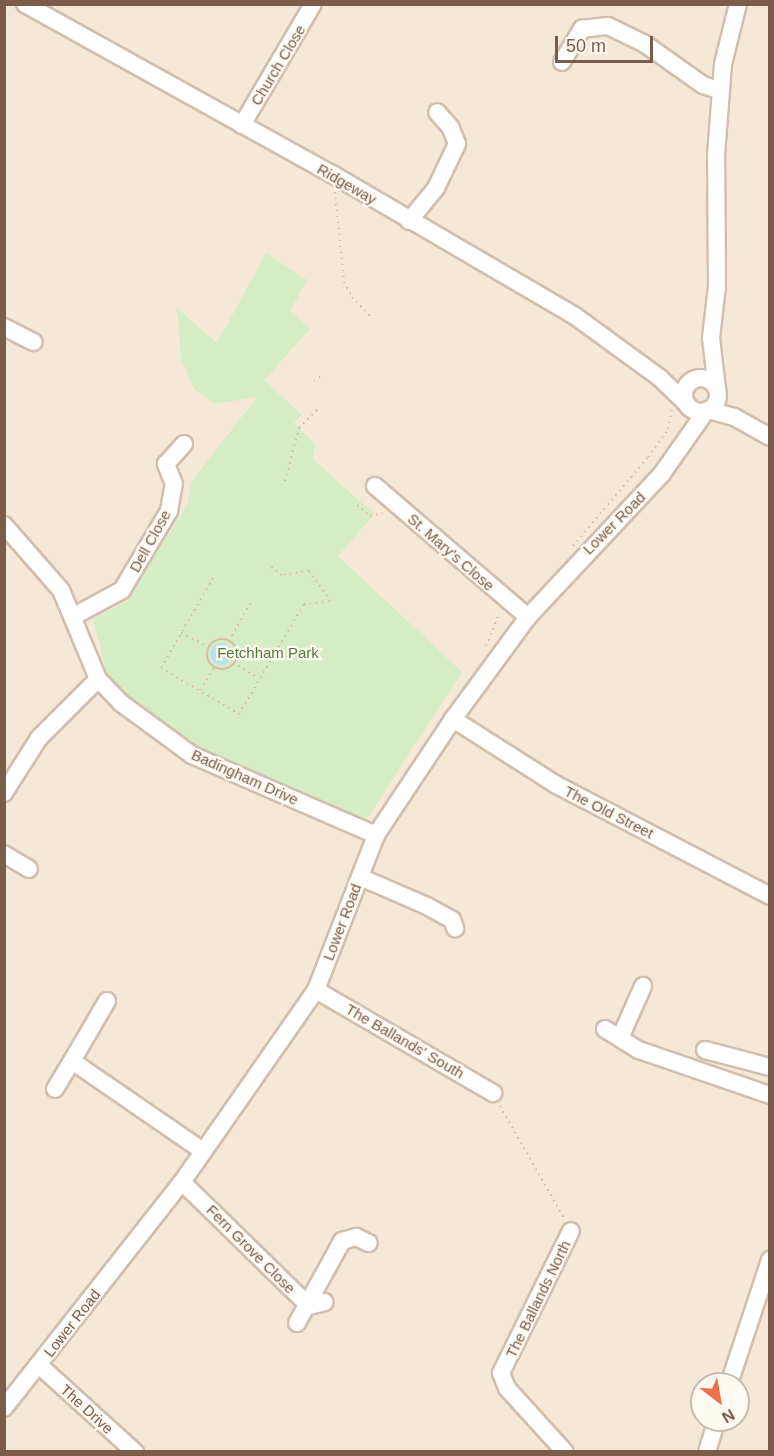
<!DOCTYPE html>
<style>
body{margin:0}
#map{position:relative;width:774px;height:1456px;overflow:hidden;background:#fef6ea;font-family:Arial,sans-serif}
div>[style]{position:absolute}
.residential>*{inset:0;background:#f6e8d7}
.green>*{inset:0;background:#d5edc6}
.water>*{inset:0;background:#bce2e9}
.round{border-radius:50%}
.path>*{height:2px;margin-top:-1px;transform-origin:0;background:repeating-linear-gradient(90deg,#dbb8a1 0 1.5px,transparent 0 6px)}
.path>.ring{margin:-1px;padding:0;box-sizing:content-box;background:none;border:2px solid #dbb8a1;border-radius:50%}
.roads{filter:drop-shadow(2px 0 #d2bead) drop-shadow(-2px 0 #d2bead) drop-shadow(0 2px #d2bead) drop-shadow(0 -2px #d2bead)}
.minor>*{height:16px;margin:-8px;padding:0 8px;transform-origin:8px;border-radius:8px;background:#fff}
.minor>.ring{margin:-8px;padding:0;box-sizing:content-box;background:none;border:16px solid #fff;border-radius:50%}
span{translate:-50% -50%;white-space:nowrap;text-align:center;line-height:1.15;-webkit-text-stroke:4.5px #fffaf1;paint-order:stroke}
.street-label{font-size:15px;color:#7b5c4a}
.park-label{font-size:15px;color:#507b3f}
.frame{position:absolute;inset:0;border:6px solid #7b5c4a;pointer-events:none}
.north{position:absolute;left:690px;top:1372px;width:60px;height:60px;box-sizing:border-box;background:#fffaf1;border:2px solid #cabbae;border-radius:50%;rotate:149deg;font-size:16px;font-weight:700;line-height:24px;text-align:center;color:#7b5c4a}
.north::after{content:'';display:block;margin:auto;width:21px;height:27px;background:#ed6f49;clip-path:polygon(50% 0,100% 100%,50% 72%,0 100%)}
.scale{position:absolute;left:555px;top:36px;width:98px;height:27px;box-sizing:border-box;border:3px solid #7b5c4a;border-top:0;padding-left:8px;font-size:18px;line-height:21px;white-space:nowrap;color:#7b5c4a;-webkit-text-stroke:4px #fffaf1;paint-order:stroke}
</style>
<div id="map">
<div class="residential">
<i style="clip-path:polygon(evenodd,5px 5px,769px 5px,769px 1451px,5px 1452px,5px 5px,702px 1384px,738px 1384px,738px 1420px,702px 1420px,702px 1384px)"></i>
</div>
<div class="green">
<i style="clip-path:polygon(266px 253px,307px 280px,290px 311px,310px 329px,264px 380px,302px 415px,294px 423px,315px 444px,313px 459px,374px 514px,338px 556px,462px 672px,365px 822px,191px 747px,131px 702px,107px 674px,93px 619px,127px 601px,187px 505px,192px 481px,257px 397px,215px 404px,194px 389px,181px 358px,177px 308px,217px 343px)"></i>
</div>
<div class="water">
<i class="round" style="left:210px;top:643px;width:22px;height:22px"></i>
</div>
<div class="path">
<i style="left:335px;top:192px;width:90px;rotate:84.3deg"></i>
<i style="left:344px;top:282px;width:17px;rotate:62deg"></i>
<i style="left:352px;top:297px;width:30px;rotate:46deg"></i>
<i style="left:314px;top:381px;width:9px;rotate:-36deg"></i>
<i style="left:285px;top:481px;width:55px;rotate:-75.2deg"></i>
<i style="left:299px;top:428px;width:30px;rotate:-45deg"></i>
<i style="left:357px;top:505px;width:17px;rotate:40deg"></i>
<i style="left:370px;top:516px;width:13px;rotate:-13deg"></i>
<i style="left:573px;top:546px;width:116px;rotate:-49.9deg"></i>
<i style="left:648px;top:457px;width:34px;rotate:-54deg"></i>
<i style="left:668px;top:429px;width:20px;rotate:-79deg"></i>
<i style="left:213px;top:578px;width:104px;rotate:120deg"></i>
<i style="left:161px;top:668px;width:91px;rotate:30.5deg"></i>
<i style="left:239px;top:714px;width:128px;rotate:-59.4deg"></i>
<i style="left:304px;top:604px;width:27px;rotate:-6deg"></i>
<i style="left:331px;top:601px;width:37px;rotate:-126deg"></i>
<i style="left:309px;top:571px;width:27px;rotate:172deg"></i>
<i style="left:282px;top:575px;width:15px;rotate:-143deg"></i>
<i style="left:181px;top:633px;width:30px;rotate:27deg"></i>
<i class="ring" style="left:207px;top:639px;width:28px;height:28px"></i>
<i style="left:229px;top:641px;width:47px;rotate:-60.7deg"></i>
<i style="left:486px;top:646px;width:35px;rotate:-68deg"></i>
<i style="left:233px;top:663px;width:30px;rotate:30deg"></i>
<i style="left:200px;top:690px;width:27px;rotate:-57deg"></i>
<i style="left:500px;top:1106px;width:129px;rotate:60.3deg"></i>
</div>
<div class="roads">
<div class="minor">
<i style="left:25px;top:4px;width:351px;rotate:29deg"></i>
<i style="left:332px;top:174px;width:281px;rotate:30.3deg"></i>
<i style="left:575px;top:316px;width:105px;rotate:36.1deg"></i>
<i style="left:660px;top:378px;width:37px;rotate:44deg"></i>
<i style="left:562px;top:62px;width:39px;rotate:-59deg"></i>
<i style="left:582px;top:29px;width:26px;rotate:-7deg"></i>
<i style="left:608px;top:26px;width:41px;rotate:25.9deg"></i>
<i style="left:645px;top:44px;width:71px;rotate:35.3deg"></i>
<i style="left:703px;top:85px;width:19px;rotate:18deg"></i>
<i style="left:242px;top:125px;width:140px;rotate:-59.6deg"></i>
<i style="left:409px;top:221px;width:43px;rotate:-50.7deg"></i>
<i style="left:436px;top:188px;width:49px;rotate:-64.5deg"></i>
<i style="left:457px;top:144px;width:17px;rotate:-111deg"></i>
<i style="left:451px;top:128px;width:21px;rotate:-131deg"></i>
<i style="left:4px;top:327px;width:33px;rotate:27deg"></i>
<i class="ring" style="left:684px;top:378px;width:18px;height:18px"></i>
<i style="left:717px;top:389px;width:51px;rotate:-96.7deg"></i>
<i style="left:711px;top:338px;width:52px;rotate:-83.4deg"></i>
<i style="left:717px;top:286px;width:131px;rotate:-90.4deg"></i>
<i style="left:716px;top:155px;width:91px;rotate:-85.6deg"></i>
<i style="left:723px;top:64px;width:62px;rotate:-76deg"></i>
<i style="left:708px;top:410px;width:27px;rotate:15deg"></i>
<i style="left:734px;top:417px;width:41px;rotate:29.1deg"></i>
<i style="left:375px;top:486px;width:201px;rotate:40.6deg"></i>
<i style="left:4px;top:525px;width:86px;rotate:48.8deg"></i>
<i style="left:61px;top:590px;width:96px;rotate:67.4deg"></i>
<i style="left:98px;top:679px;width:33px;rotate:46deg"></i>
<i style="left:121px;top:703px;width:88px;rotate:36.2deg"></i>
<i style="left:192px;top:755px;width:201px;rotate:23.5deg"></i>
<i style="left:74px;top:616px;width:55px;rotate:-28.4deg"></i>
<i style="left:122px;top:590px;width:92px;rotate:-59.3deg"></i>
<i style="left:169px;top:511px;width:27px;rotate:-80deg"></i>
<i style="left:174px;top:484px;width:22px;rotate:-112deg"></i>
<i style="left:166px;top:464px;width:27px;rotate:-48deg"></i>
<i style="left:453px;top:719px;width:121px;rotate:32.5deg"></i>
<i style="left:555px;top:784px;width:242px;rotate:27.5deg"></i>
<i style="left:4px;top:793px;width:65px;rotate:-57.5deg"></i>
<i style="left:39px;top:738px;width:83px;rotate:-45deg"></i>
<i style="left:4px;top:854px;width:29px;rotate:31deg"></i>
<i style="left:360px;top:877px;width:73px;rotate:23.4deg"></i>
<i style="left:427px;top:906px;width:29px;rotate:29deg"></i>
<i style="left:452px;top:920px;width:9px;rotate:69deg"></i>
<i style="left:316px;top:990px;width:205px;rotate:30.2deg"></i>
<i style="left:107px;top:1001px;width:69px;rotate:120.3deg"></i>
<i style="left:72px;top:1061px;width:159px;rotate:34.5deg"></i>
<i style="left:605px;top:1029px;width:40px;rotate:32deg"></i>
<i style="left:639px;top:1050px;width:139px;rotate:19deg"></i>
<i style="left:620px;top:1038px;width:57px;rotate:-66.1deg"></i>
<i style="left:705px;top:1050px;width:67px;rotate:14.7deg"></i>
<i style="left:55px;top:1089px;width:33px;rotate:-59deg"></i>
<i style="left:182px;top:1182px;width:177px;rotate:44.3deg"></i>
<i style="left:309px;top:1306px;width:16px;rotate:-14deg"></i>
<i style="left:297px;top:1323px;width:94px;rotate:-61.2deg"></i>
<i style="left:342px;top:1241px;width:15px;rotate:-16deg"></i>
<i style="left:356px;top:1237px;width:14px;rotate:25deg"></i>
<i style="left:39px;top:1365px;width:130px;rotate:42.2deg"></i>
<i style="left:729px;top:1384px;width:131px;rotate:-71.7deg"></i>
<i style="left:4px;top:1408px;width:288px;rotate:-51.8deg"></i>
<i style="left:182px;top:1182px;width:234px;rotate:-55.1deg"></i>
<i style="left:316px;top:990px;width:166px;rotate:-68.8deg"></i>
<i style="left:376px;top:835px;width:139px;rotate:-56.4deg"></i>
<i style="left:453px;top:719px;width:127px;rotate:-53.7deg"></i>
<i style="left:528px;top:617px;width:195px;rotate:-46.9deg"></i>
<i style="left:661px;top:475px;width:78px;rotate:-54.9deg"></i>
<i style="left:565px;top:1452px;width:86px;rotate:-132.2deg"></i>
<i style="left:507px;top:1388px;width:16px;rotate:-112deg"></i>
<i style="left:501px;top:1373px;width:158px;rotate:-63.8deg"></i>
<i style="left:707px;top:1452px;width:34px;rotate:-73deg"></i>
</div>
</div>
<div class="street-label">
<span style="left:278px;top:65px;rotate:-59deg">Church Close</span>
<span style="left:347px;top:184px;rotate:30deg">Ridgeway</span>
<span style="left:614px;top:523px;rotate:-45deg">Lower Road</span>
<span style="left:150px;top:541px;rotate:-61deg">Dell Close</span>
<span style="left:451px;top:552px;rotate:41deg">St. Mary's Close</span>
<span style="left:245px;top:777px;rotate:24deg">Badingham Drive</span>
<span style="left:609px;top:812px;rotate:27deg">The Old Street</span>
<span style="left:342px;top:922px;rotate:-69deg">Lower Road</span>
<span style="left:405px;top:1041px;rotate:30deg">The Ballands' South</span>
<span style="left:251px;top:1249px;rotate:45deg">Fern Grove Close</span>
<span style="left:538px;top:1299px;rotate:-64deg">The Ballands North</span>
<span style="left:72px;top:1323px;rotate:-52deg">Lower Road</span>
<span style="left:87px;top:1409px;rotate:42deg">The Drive</span>
</div>
<div class="park-label">
<span style="left:268px;top:653px">Fetchham Park</span>
</div>
<div class="frame"></div>
<div class="north">N</div>
<div class="scale">50 m</div>
</div>
